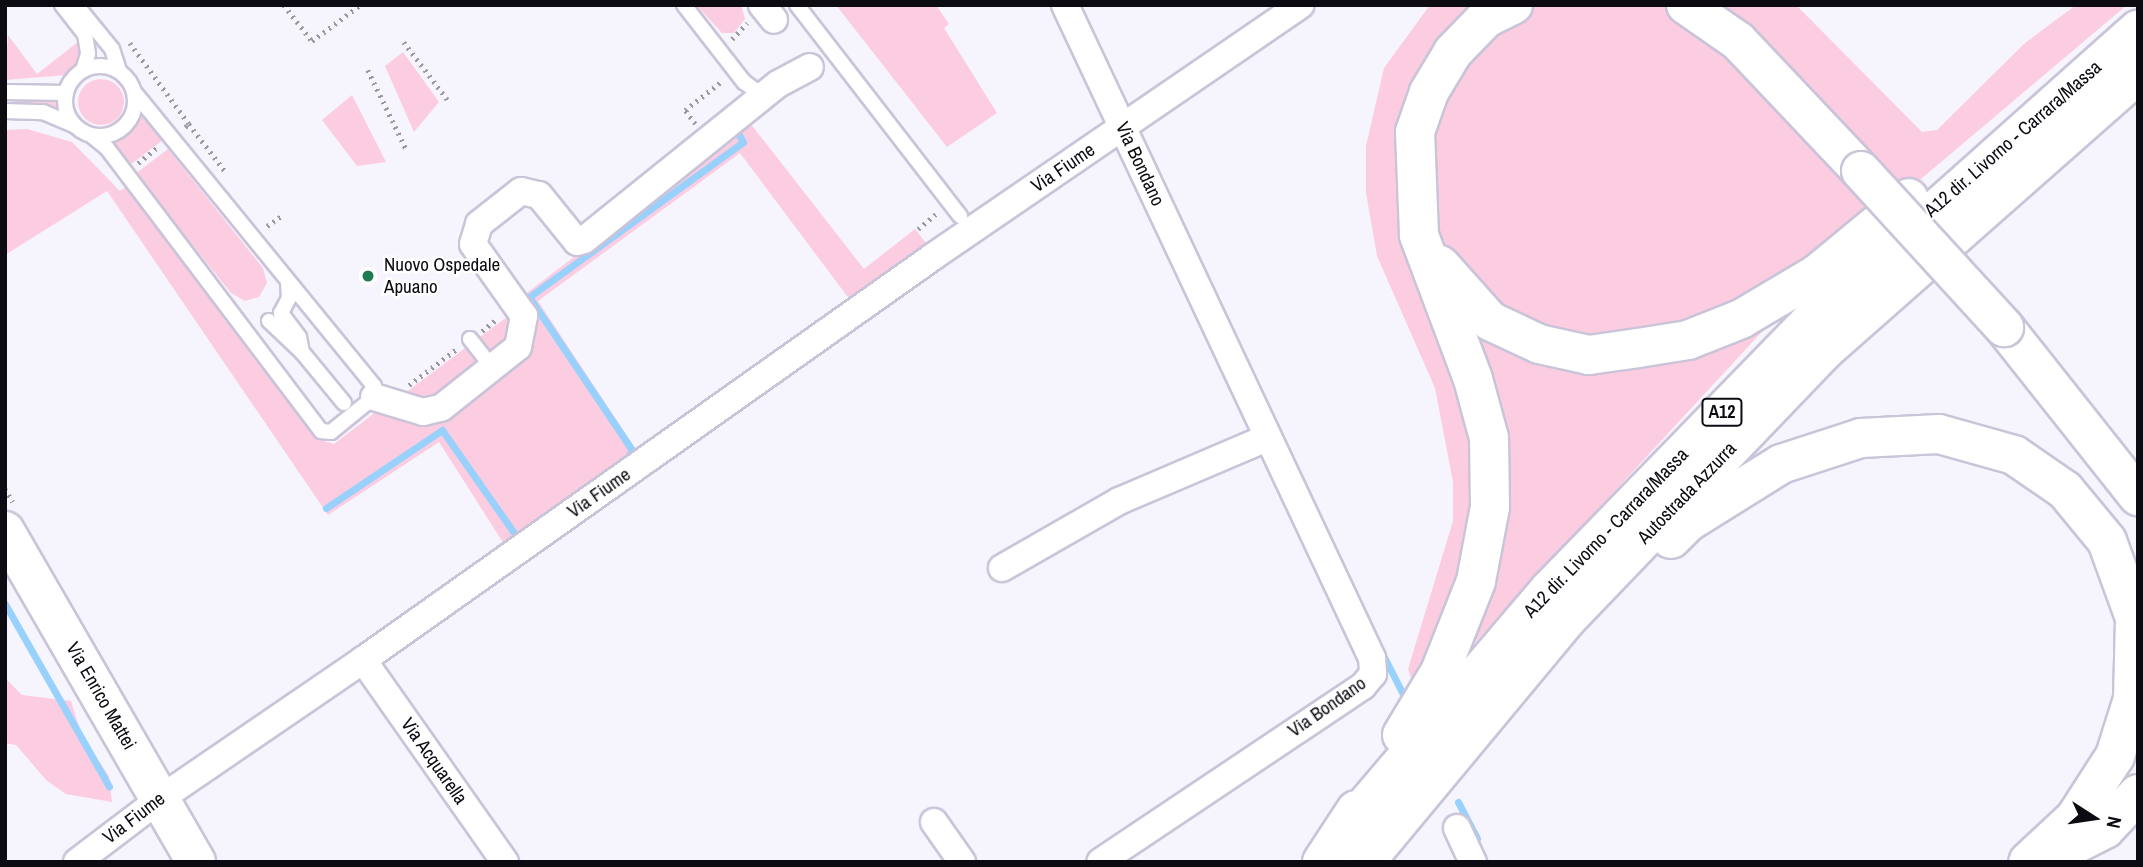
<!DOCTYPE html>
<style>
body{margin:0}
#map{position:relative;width:2143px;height:867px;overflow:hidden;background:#f6f4fd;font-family:"Archivo Narrow",sans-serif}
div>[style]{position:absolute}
.green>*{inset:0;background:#fccde0}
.round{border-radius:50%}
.stream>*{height:7px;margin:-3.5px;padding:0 3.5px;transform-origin:3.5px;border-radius:3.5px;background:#98d1fc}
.path>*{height:4.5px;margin-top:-2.25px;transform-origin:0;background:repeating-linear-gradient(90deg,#99979f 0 2px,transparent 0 7px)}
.roads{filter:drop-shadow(2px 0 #cac4d9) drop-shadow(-2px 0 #cac4d9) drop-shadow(0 2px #cac4d9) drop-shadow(0 -2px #cac4d9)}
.lane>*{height:14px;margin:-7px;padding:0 7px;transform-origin:7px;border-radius:7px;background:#fff}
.lane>.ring{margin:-7px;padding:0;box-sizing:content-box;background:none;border:14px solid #fff;border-radius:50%}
.street>*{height:26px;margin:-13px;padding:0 13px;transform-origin:13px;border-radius:13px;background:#fff}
.secondary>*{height:38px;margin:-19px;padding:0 19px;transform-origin:19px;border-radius:19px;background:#fff}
.highway>*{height:38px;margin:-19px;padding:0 19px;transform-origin:19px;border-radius:19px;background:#fff}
.bridges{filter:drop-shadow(2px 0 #cac4d9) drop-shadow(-2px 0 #cac4d9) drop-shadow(0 2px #cac4d9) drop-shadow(0 -2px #cac4d9)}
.highway-bridge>*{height:38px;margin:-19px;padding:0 19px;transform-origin:19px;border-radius:19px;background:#fff}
.dots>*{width:19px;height:19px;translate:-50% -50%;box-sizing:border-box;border:4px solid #fff;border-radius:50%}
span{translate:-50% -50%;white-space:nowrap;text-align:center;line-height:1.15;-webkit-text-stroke:5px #fff;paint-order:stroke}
.shield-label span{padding:2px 5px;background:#fff;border:2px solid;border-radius:5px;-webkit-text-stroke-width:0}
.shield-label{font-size:18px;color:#0d0b12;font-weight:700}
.street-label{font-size:19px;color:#0d0b12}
.poi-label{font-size:19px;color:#0d0b12}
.left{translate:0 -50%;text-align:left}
.frame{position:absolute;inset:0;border:7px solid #0d0b12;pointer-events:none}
.north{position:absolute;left:2059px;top:783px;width:70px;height:70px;-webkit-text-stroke:5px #fff;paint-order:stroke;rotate:102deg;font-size:19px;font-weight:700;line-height:28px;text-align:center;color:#0d0b12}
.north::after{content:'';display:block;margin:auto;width:24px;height:32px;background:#0d0b12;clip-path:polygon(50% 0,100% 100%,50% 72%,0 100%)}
</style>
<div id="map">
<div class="green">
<i style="clip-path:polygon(696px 5px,741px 5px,745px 19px,734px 33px,722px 33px)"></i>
<i style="clip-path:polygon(836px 5px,936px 5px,949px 24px,944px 28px,997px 113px,947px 147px)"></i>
<i style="clip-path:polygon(1430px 5px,1486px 5px,1406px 114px,1470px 407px,1475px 540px,1416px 693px,1408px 669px,1453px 521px,1453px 482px,1435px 388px,1377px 256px,1366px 193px,1366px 146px,1384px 68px)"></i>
<i style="clip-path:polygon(1537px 5px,1663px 5px,1692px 20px,1877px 211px,1741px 308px,1622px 345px,1494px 313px,1443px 250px,1426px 197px,1425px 152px,1450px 80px,1503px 23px)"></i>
<i style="clip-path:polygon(1712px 5px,1796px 5px,1922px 132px,1937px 130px,2025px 43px,2076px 5px,2127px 5px,1902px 195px)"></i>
<i style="clip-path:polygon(8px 35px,37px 74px,83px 38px,81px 60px,67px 75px,5px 80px)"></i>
<i style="clip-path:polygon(403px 52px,439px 102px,414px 132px,385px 66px)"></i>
<i class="round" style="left:78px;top:79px;width:46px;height:46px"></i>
<i style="clip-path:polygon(352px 95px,386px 162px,357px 166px,322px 120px)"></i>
<i style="clip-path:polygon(60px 99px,60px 111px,5px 106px,5px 102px)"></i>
<i style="clip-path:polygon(143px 115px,163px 140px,130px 165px,111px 141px,130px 133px)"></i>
<i style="clip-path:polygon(750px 123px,864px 269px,915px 229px,929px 247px,853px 298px,847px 296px,740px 153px,538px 301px,633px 445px,635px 461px,509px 552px,439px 442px,328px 515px,107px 191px,5px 255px,5px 130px,27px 129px,72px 142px,120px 191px,126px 187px,320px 440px,334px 444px,381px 408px,396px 414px,514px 361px,524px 295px)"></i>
<i style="clip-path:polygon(168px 149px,263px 268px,267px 283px,259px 297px,245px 301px,231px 293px,135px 174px)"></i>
<i style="clip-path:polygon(1462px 305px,1535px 355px,1771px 322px,1466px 652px,1488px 572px)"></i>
<i style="clip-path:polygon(514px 312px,518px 330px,491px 354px,486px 351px,477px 339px)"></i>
<i style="clip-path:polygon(468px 346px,479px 364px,445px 400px,396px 400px)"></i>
<i style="clip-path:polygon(5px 678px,22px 695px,71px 701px,82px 737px,109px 776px,112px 802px,66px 794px,47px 781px,16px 745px,5px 743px)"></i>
</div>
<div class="stream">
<i style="left:626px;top:460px;width:12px;rotate:-59deg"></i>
<i style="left:632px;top:450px;width:184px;rotate:-123.9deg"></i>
<i style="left:529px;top:297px;width:264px;rotate:-35.9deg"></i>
<i style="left:743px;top:142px;width:13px;rotate:-119deg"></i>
<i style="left:326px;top:508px;width:140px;rotate:-33.9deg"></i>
<i style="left:442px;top:430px;width:131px;rotate:55deg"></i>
<i style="left:517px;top:537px;width:6px;rotate:-31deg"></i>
<i style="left:5px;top:604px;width:210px;rotate:60.3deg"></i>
<i style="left:1382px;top:653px;width:48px;rotate:62.9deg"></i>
<i style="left:1458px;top:802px;width:41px;rotate:62.2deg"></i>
</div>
<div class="path">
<i style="left:284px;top:5px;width:46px;rotate:52.1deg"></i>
<i style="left:312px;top:41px;width:60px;rotate:-36.9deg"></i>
<i style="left:732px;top:39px;width:22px;rotate:-47deg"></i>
<i style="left:404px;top:42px;width:76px;rotate:53deg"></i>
<i style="left:130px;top:43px;width:100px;rotate:53.9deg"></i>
<i style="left:368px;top:70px;width:90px;rotate:64.3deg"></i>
<i style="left:695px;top:124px;width:17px;rotate:-126deg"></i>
<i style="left:685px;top:110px;width:47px;rotate:-38.1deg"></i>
<i style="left:185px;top:127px;width:5px;rotate:-37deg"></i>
<i style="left:189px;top:124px;width:59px;rotate:52.5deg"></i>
<i style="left:138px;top:163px;width:26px;rotate:-39deg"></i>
<i style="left:267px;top:226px;width:19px;rotate:-35deg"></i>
<i style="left:918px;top:229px;width:23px;rotate:-40deg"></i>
<i style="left:482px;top:331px;width:19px;rotate:-39deg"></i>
<i style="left:409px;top:385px;width:61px;rotate:-37.1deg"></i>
<i style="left:5px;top:489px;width:15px;rotate:58deg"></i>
</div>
<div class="roads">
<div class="lane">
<i style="left:62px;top:5px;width:37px;rotate:52deg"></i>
<i style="left:85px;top:34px;width:20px;rotate:81deg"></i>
<i style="left:88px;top:54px;width:17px;rotate:107deg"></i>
<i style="left:76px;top:5px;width:57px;rotate:50.7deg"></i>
<i style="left:112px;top:49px;width:22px;rotate:72deg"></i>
<i style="left:684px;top:5px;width:98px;rotate:52.1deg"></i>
<i style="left:744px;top:82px;width:24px;rotate:36deg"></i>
<i style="left:797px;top:5px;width:267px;rotate:52.3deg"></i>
<i class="ring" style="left:65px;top:66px;width:56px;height:56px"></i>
<i style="left:5px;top:92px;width:61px;rotate:0.9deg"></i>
<i style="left:5px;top:111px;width:38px;rotate:2deg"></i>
<i style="left:43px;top:112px;width:34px;rotate:23deg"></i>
<i style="left:91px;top:135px;width:21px;rotate:39deg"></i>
<i style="left:107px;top:148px;width:355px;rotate:52.9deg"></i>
<i style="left:321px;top:431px;width:10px;rotate:6deg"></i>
<i style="left:331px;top:432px;width:55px;rotate:-39.1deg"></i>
<i style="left:374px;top:397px;width:11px;rotate:-90deg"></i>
<i style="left:374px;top:386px;width:378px;rotate:-129.2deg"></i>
<i style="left:269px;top:321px;width:45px;rotate:43.2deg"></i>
<i style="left:302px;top:352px;width:15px;rotate:-101deg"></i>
<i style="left:299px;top:337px;width:30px;rotate:-127deg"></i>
<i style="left:281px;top:313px;width:17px;rotate:-62deg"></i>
<i style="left:289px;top:298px;width:16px;rotate:-94deg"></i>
<i style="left:470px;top:339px;width:39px;rotate:52deg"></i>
<i style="left:302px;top:352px;width:66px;rotate:50.5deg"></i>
</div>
<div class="street">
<i style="left:762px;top:5px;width:19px;rotate:51deg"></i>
<i style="left:1065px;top:5px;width:722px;rotate:64.82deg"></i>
<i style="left:1372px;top:658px;width:16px;rotate:86deg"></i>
<i style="left:1373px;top:674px;width:16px;rotate:130deg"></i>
<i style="left:1363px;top:686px;width:316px;rotate:146.2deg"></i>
<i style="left:374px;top:397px;width:51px;rotate:17deg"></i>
<i style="left:423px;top:412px;width:18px;rotate:-13deg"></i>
<i style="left:441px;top:408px;width:98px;rotate:-38.4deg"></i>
<i style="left:518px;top:347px;width:32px;rotate:-79deg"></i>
<i style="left:524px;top:316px;width:88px;rotate:-125.3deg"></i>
<i style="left:473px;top:244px;width:21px;rotate:-73deg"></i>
<i style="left:479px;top:224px;width:53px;rotate:-38.2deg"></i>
<i style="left:521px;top:191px;width:18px;rotate:13deg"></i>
<i style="left:539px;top:195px;width:60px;rotate:51deg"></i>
<i style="left:577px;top:242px;width:7px;rotate:-16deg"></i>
<i style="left:584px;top:240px;width:249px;rotate:-38.8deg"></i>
<i style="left:778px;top:84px;width:36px;rotate:-28deg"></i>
<i style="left:1002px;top:568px;width:135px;rotate:-29.8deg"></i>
<i style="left:1119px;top:501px;width:161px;rotate:-23.1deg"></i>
<i style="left:363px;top:660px;width:247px;rotate:54.9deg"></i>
<i style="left:934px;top:822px;width:49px;rotate:55deg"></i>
<i style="left:1457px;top:828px;width:38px;rotate:65deg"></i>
<i style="left:77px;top:862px;width:104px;rotate:-37.2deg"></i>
<i style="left:160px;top:799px;width:246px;rotate:-34.4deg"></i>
<i style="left:363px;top:660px;width:699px;rotate:-35.28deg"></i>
<i style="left:934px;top:256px;width:444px;rotate:-34.4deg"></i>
</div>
<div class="secondary">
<i style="left:5px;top:531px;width:382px;rotate:60deg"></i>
</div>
<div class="highway">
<i style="left:1686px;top:5px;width:63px;rotate:34.7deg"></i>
<i style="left:1738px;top:41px;width:179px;rotate:46.6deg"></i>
<i style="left:1440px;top:265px;width:75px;rotate:48.2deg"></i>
<i style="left:1490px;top:321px;width:54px;rotate:25.1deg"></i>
<i style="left:1539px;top:344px;width:51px;rotate:12.4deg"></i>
<i style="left:1589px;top:355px;width:49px;rotate:-8.1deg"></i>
<i style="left:1638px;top:348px;width:51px;rotate:-9.1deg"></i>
<i style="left:1688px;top:340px;width:57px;rotate:-21.6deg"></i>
<i style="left:1741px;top:319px;width:88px;rotate:-30.6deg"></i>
<i style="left:1817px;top:274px;width:119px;rotate:-39.6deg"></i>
<i style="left:2004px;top:327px;width:216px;rotate:51.6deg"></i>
<i style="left:1671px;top:539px;width:24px;rotate:-45deg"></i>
<i style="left:1688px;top:522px;width:110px;rotate:-31.9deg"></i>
<i style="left:1781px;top:464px;width:84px;rotate:-18deg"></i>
<i style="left:1861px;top:438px;width:78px;rotate:-2.9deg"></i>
<i style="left:1939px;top:434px;width:78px;rotate:15.6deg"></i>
<i style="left:2014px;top:455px;width:62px;rotate:34.5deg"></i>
<i style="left:2065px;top:490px;width:66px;rotate:50.5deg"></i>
<i style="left:2107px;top:541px;width:82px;rotate:70deg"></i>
<i style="left:2135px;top:618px;width:81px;rotate:91.4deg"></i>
<i style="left:2133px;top:699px;width:60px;rotate:107.5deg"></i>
<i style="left:2115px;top:756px;width:74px;rotate:122.8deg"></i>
<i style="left:2075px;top:818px;width:64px;rotate:136.9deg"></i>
<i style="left:1402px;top:735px;width:74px;rotate:-58.9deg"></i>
<i style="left:1440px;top:672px;width:98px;rotate:-68.4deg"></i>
<i style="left:1476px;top:581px;width:75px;rotate:-79.3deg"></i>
<i style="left:1490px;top:507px;width:69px;rotate:-90.8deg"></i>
<i style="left:1489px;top:438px;width:61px;rotate:-105.2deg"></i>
<i style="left:1473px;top:379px;width:154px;rotate:-110.6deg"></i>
<i style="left:1419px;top:235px;width:103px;rotate:-92.2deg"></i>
<i style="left:1415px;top:132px;width:42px;rotate:-70.7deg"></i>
<i style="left:1429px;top:92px;width:47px;rotate:-59deg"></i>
<i style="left:1453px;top:52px;width:47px;rotate:-45.9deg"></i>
<i style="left:1486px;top:18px;width:30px;rotate:-26deg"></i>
<i style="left:1344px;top:831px;width:318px;rotate:-49.6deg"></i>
<i style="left:1550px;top:589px;width:374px;rotate:-45.8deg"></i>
<i style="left:1811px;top:321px;width:438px;rotate:-41.7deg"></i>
<i style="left:2050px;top:857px;width:62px;rotate:-27deg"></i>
<i style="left:2105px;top:829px;width:48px;rotate:-46.7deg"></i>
<i style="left:1322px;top:862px;width:62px;rotate:-56.8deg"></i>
<i style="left:1365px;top:862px;width:316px;rotate:-50.3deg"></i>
<i style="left:1567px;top:619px;width:371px;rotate:-46.2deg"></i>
<i style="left:1824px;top:351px;width:419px;rotate:-41.4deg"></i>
</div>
</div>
<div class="bridges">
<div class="highway-bridge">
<i style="left:1861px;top:171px;width:212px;rotate:47.5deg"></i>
</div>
</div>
<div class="dots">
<i style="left:368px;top:276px;background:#1d7c53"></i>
</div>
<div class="shield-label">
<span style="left:1722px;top:412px">A12</span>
</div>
<div class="street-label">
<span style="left:2013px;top:139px;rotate:-41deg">A12 dir. Livorno - Carrara/Massa</span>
<span style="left:1140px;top:164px;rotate:65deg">Via Bondano</span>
<span style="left:1063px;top:168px;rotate:-34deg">Via Fiume</span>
<span style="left:599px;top:493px;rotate:-35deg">Via Fiume</span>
<span style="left:1687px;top:493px;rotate:-46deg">Autostrada Azzurra</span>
<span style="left:1606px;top:533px;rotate:-46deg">A12 dir. Livorno - Carrara/Massa</span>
<span style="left:101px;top:696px;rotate:60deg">Via Enrico Mattei</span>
<span style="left:1327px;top:707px;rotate:-35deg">Via Bondano</span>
<span style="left:434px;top:761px;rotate:55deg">Via Acquarella</span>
<span style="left:134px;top:818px;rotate:-37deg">Via Fiume</span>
</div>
<div class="poi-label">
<span class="left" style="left:384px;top:276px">Nuovo Ospedale<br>Apuano</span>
</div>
<div class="frame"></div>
<div class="north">N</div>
</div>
